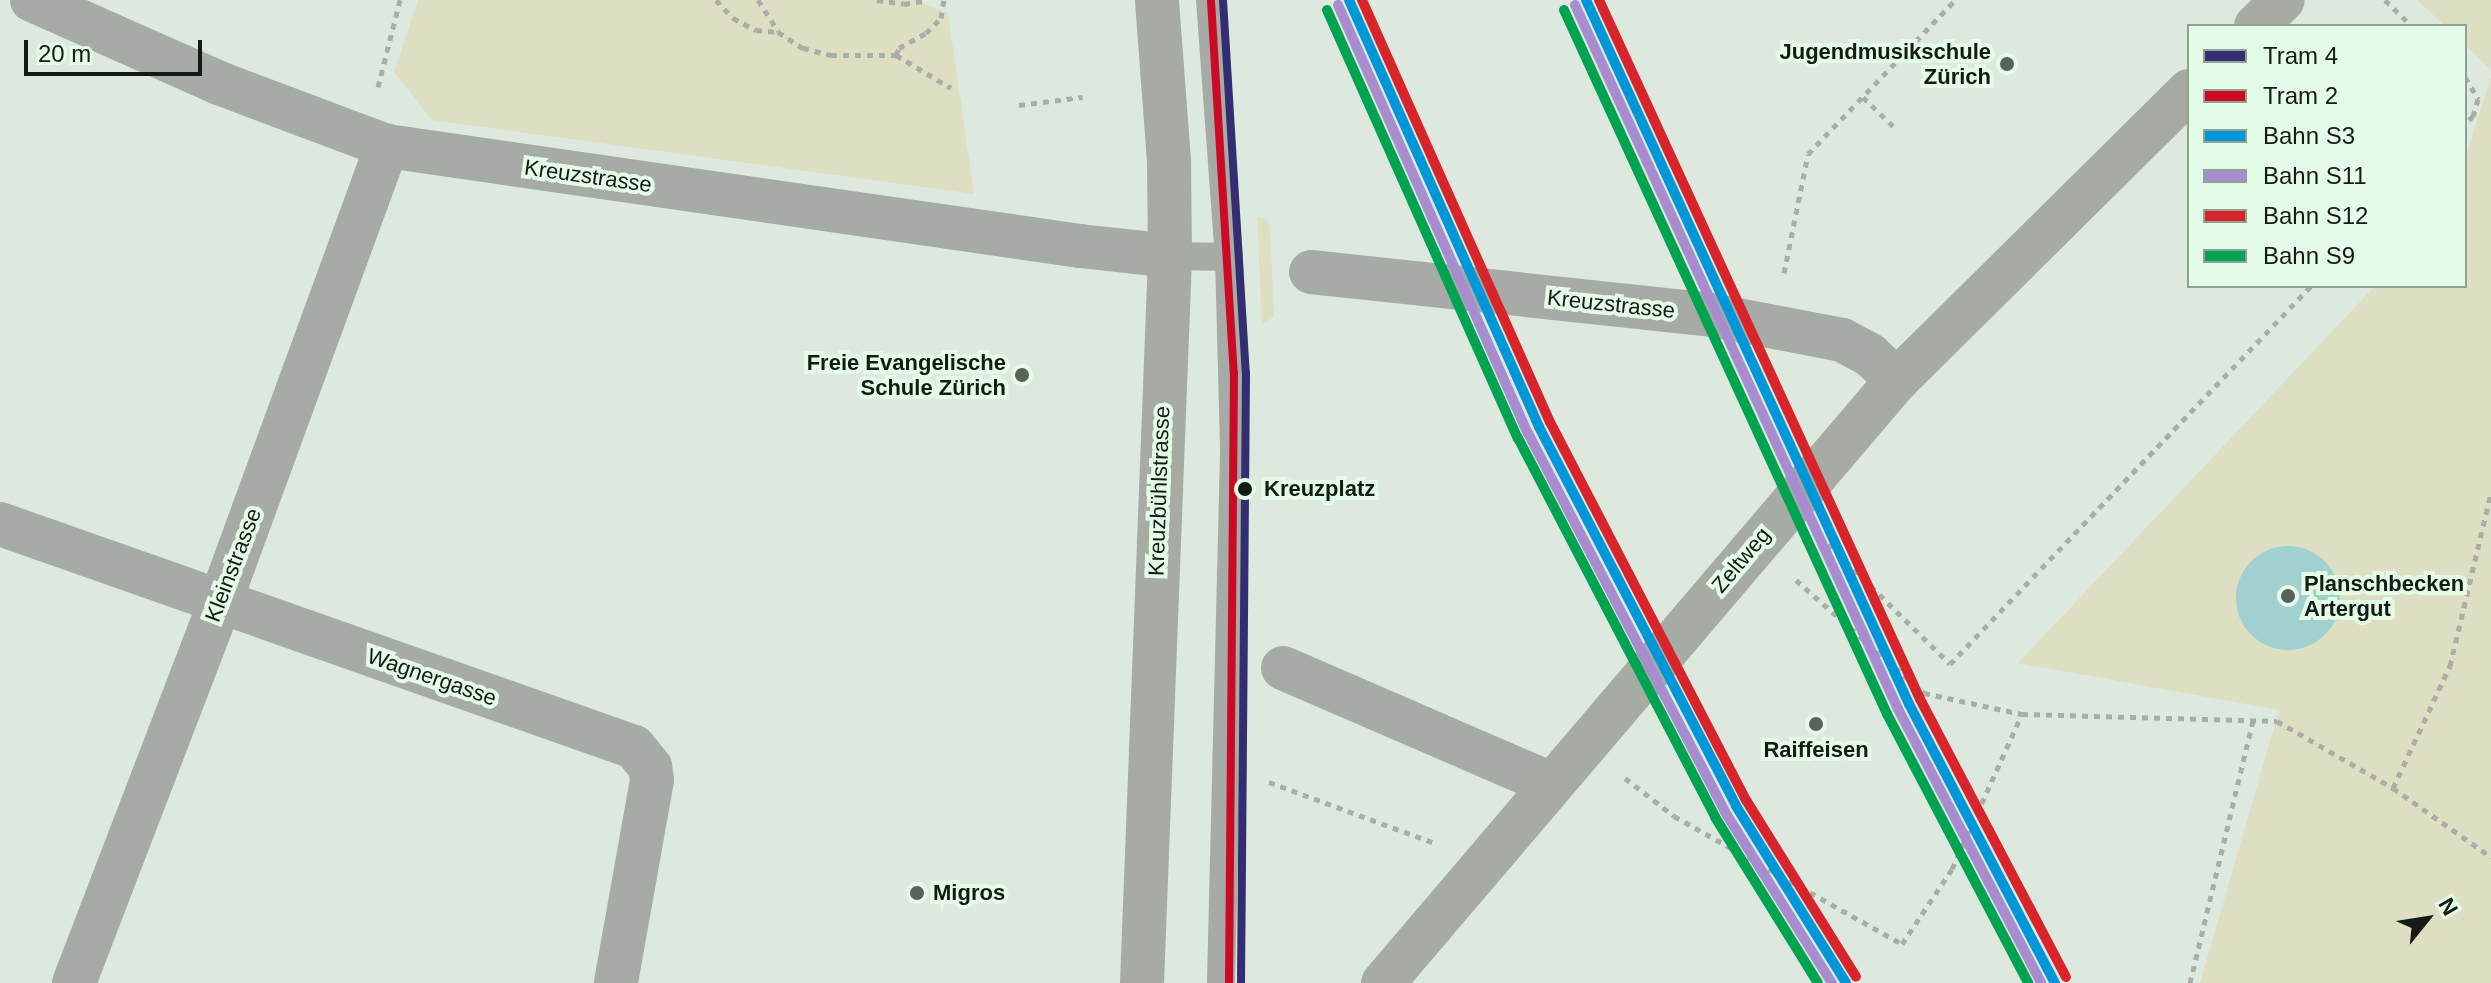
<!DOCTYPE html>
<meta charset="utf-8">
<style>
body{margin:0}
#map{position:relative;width:2491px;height:983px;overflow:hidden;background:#dde9de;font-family:Helvetica,sans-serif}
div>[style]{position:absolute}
.green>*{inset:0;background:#dedec2}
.water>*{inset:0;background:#a0d0cf}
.round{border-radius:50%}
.path>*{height:5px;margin-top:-2.5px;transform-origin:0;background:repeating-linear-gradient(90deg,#a9afa8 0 6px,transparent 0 12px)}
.lane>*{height:28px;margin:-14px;padding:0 14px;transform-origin:14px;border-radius:14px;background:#a7aba6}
.street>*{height:44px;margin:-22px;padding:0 22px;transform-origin:22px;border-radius:22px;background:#a7aba6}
.secondary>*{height:44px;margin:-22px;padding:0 22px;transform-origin:22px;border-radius:22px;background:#a6aba3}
.rail-1>*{height:10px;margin:-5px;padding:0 5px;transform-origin:5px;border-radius:5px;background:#0097d8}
.rail-2>*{height:10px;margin:-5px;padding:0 5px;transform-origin:5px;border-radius:5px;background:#a78dd0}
.rail-3>*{height:10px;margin:-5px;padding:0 5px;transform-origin:5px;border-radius:5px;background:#d8242b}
.rail-4>*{height:10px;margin:-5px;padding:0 5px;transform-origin:5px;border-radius:5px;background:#00a34f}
.tram-1>*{height:8px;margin:-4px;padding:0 4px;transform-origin:4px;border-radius:4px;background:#322e71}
.tram-2>*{height:8px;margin:-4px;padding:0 4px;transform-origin:4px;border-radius:4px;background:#cb0a25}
.dots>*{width:22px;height:22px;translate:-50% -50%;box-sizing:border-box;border:4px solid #e4fce7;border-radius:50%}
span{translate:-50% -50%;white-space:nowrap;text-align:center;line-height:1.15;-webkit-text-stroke:8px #e4fce7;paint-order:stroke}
.poi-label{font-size:22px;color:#131b14;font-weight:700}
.right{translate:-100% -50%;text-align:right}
.left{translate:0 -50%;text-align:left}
.street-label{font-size:22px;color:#131b14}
.stop-label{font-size:22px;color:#131b14;font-weight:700}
.legend{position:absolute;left:2187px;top:24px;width:280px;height:264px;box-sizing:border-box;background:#e4fce7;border:2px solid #90a293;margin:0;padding:10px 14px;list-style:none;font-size:24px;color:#131b14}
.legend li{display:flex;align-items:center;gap:16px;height:40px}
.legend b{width:40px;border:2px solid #90a293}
.north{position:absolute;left:2387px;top:879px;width:80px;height:80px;-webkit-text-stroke:6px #e4fce7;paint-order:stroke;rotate:60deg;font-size:22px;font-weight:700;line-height:32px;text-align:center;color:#131b14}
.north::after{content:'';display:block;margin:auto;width:28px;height:36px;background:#131b14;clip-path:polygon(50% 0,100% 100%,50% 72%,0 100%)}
.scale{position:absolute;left:24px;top:40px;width:178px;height:36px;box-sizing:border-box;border:4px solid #131b14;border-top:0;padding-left:10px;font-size:24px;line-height:28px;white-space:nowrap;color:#131b14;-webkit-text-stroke:6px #e4fce7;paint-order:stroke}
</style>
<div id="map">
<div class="green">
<i style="clip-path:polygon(418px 0,915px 0,948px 13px,974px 194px,432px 120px,394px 72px)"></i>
<i style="clip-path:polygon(2417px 0,2491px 0,2491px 70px,2465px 45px,2465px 26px,2445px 26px)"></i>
<i style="clip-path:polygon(2491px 77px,2491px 983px,2200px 983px,2279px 710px,2018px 663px,2375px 286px,2465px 286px,2465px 158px)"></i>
<i style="clip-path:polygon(1257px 217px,1267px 220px,1270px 227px,1274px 317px,1262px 324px)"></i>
</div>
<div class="water">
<i class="round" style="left:2236px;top:546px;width:104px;height:104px"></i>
</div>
<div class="path">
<i style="left:716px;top:0;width:25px;rotate:47deg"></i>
<i style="left:733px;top:18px;width:26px;rotate:28deg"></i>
<i style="left:756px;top:30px;width:22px;rotate:5deg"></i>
<i style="left:778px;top:32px;width:30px;rotate:33deg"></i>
<i style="left:803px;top:48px;width:29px;rotate:14deg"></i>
<i style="left:831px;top:55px;width:65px"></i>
<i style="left:896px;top:55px;width:64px;rotate:31deg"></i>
<i style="left:758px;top:0;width:37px;rotate:57deg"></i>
<i style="left:877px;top:0;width:27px;rotate:8deg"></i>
<i style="left:904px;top:4px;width:24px;rotate:-9deg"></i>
<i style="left:2385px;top:0;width:37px;rotate:44deg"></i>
<i style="left:896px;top:55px;width:8px;rotate:-67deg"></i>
<i style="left:899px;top:48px;width:31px;rotate:-29deg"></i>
<i style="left:926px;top:33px;width:21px;rotate:-45deg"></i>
<i style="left:941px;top:18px;width:18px;rotate:-81deg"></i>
<i style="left:2465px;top:77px;width:26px;rotate:59deg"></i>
<i style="left:2478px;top:99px;width:18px;rotate:106deg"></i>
<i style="left:2473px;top:116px;width:11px;rotate:135deg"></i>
<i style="left:378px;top:87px;width:90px;rotate:-75.8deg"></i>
<i style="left:1863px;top:97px;width:45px;rotate:44.1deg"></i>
<i style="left:1019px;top:105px;width:64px;rotate:-7.1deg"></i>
<i style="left:1784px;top:273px;width:121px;rotate:-78.6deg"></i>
<i style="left:1808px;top:154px;width:213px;rotate:-46.3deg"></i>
<i style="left:1277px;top:490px;width:14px;rotate:8deg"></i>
<i style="left:1828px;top:544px;width:171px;rotate:44.5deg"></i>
<i style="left:1950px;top:664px;width:523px;rotate:-46.32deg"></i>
<i style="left:1796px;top:580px;width:171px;rotate:41.4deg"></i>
<i style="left:1924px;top:693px;width:100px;rotate:12.1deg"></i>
<i style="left:2022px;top:714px;width:255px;rotate:1.6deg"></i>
<i style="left:2277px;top:721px;width:134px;rotate:30deg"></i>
<i style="left:2393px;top:788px;width:135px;rotate:-65deg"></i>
<i style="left:2450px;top:666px;width:179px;rotate:-76.7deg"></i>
<i style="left:1625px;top:778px;width:62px;rotate:37.8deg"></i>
<i style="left:1674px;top:816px;width:261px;rotate:29.3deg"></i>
<i style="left:1902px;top:944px;width:90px;rotate:-56.3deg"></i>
<i style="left:1952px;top:869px;width:170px;rotate:-65.7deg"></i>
<i style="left:1269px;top:782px;width:174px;rotate:20.2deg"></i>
<i style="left:2393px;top:788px;width:120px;rotate:35.1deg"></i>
<i style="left:2190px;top:983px;width:270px;rotate:-76.5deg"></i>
</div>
<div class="lane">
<i style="left:1210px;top:0;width:258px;rotate:85.8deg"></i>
<i style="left:1229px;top:257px;width:196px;rotate:88.5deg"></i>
<i style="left:1234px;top:453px;width:530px;rotate:91.41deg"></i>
<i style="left:1170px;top:256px;width:59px;rotate:1deg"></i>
</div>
<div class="street">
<i style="left:32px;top:0;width:205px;rotate:23.9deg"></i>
<i style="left:219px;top:83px;width:179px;rotate:20.6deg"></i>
<i style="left:387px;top:146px;width:700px;rotate:8.21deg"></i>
<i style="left:1080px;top:246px;width:91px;rotate:6.3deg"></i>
<i style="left:1311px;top:272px;width:403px;rotate:6.1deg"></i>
<i style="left:1712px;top:315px;width:132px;rotate:10.9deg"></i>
<i style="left:1842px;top:340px;width:32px;rotate:28deg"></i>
<i style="left:1870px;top:355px;width:37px;rotate:43deg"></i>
<i style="left:0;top:524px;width:672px;rotate:19.38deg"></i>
<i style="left:634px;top:747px;width:26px;rotate:51deg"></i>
<i style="left:650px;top:767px;width:13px;rotate:81deg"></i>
<i style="left:652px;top:780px;width:206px;rotate:100.1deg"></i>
<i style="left:1283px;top:668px;width:292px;rotate:23.4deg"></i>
<i style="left:74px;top:983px;width:408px;rotate:-69deg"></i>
<i style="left:220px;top:602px;width:486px;rotate:-69.9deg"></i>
</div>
<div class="secondary">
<i style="left:2256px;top:26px;width:37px;rotate:-44deg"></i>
<i style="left:1142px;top:983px;width:728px;rotate:-87.79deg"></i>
<i style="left:1170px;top:256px;width:95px;rotate:-90.6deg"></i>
<i style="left:1169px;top:161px;width:161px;rotate:-94.3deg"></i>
<i style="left:1383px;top:983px;width:792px;rotate:-49.56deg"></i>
<i style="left:1897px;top:380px;width:411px;rotate:-44.7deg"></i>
</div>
<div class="rail-1">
<i style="left:1349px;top:0;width:467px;rotate:66deg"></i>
<i style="left:1539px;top:427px;width:427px;rotate:62.5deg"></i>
<i style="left:1736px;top:806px;width:208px;rotate:58.1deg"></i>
<i style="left:1586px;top:0;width:775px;rotate:65.35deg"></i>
<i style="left:1909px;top:704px;width:315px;rotate:62.4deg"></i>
</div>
<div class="rail-2">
<i style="left:1338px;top:5px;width:468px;rotate:66.1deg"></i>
<i style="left:1528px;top:433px;width:427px;rotate:62.5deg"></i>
<i style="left:1725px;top:812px;width:202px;rotate:58deg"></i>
<i style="left:1575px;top:5px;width:775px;rotate:65.35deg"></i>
<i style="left:1898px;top:709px;width:309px;rotate:62.4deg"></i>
</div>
<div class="rail-3">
<i style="left:1362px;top:0;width:462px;rotate:66deg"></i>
<i style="left:1550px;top:422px;width:426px;rotate:62.6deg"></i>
<i style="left:1746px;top:800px;width:208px;rotate:58.1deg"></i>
<i style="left:1599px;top:0;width:769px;rotate:65.33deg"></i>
<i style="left:1920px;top:699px;width:314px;rotate:62.3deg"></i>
</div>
<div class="rail-4">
<i style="left:1327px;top:10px;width:469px;rotate:66deg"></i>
<i style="left:1518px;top:438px;width:427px;rotate:62.5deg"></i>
<i style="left:1715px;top:817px;width:195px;rotate:58.2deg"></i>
<i style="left:1564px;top:10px;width:775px;rotate:65.35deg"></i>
<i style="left:1887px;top:714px;width:304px;rotate:62.3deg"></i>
</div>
<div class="tram-1">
<i style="left:1223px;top:0;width:374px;rotate:86.5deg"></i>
<i style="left:1246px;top:373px;width:610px;rotate:90.47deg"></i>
</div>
<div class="tram-2">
<i style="left:1211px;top:1px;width:373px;rotate:86.5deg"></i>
<i style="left:1234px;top:373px;width:610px;rotate:90.47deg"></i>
</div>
<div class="dots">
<i style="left:2007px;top:64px;background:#5a635b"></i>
<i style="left:1022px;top:375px;background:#5a635b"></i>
<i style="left:1245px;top:489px;background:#131b14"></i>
<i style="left:2288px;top:596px;background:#5a635b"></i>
<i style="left:1816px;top:724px;background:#5a635b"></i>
<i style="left:917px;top:893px;background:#5a635b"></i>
</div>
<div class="poi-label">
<span class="right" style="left:1991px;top:64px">Jugendmusikschule<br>Zürich</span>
<span class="right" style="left:1006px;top:375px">Freie Evangelische<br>Schule Zürich</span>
<span class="left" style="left:2304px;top:596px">Planschbecken<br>Artergut</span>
<span style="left:1816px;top:750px">Raiffeisen</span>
<span class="left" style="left:933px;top:893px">Migros</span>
</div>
<div class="street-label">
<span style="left:588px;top:176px;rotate:8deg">Kreuzstrasse</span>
<span style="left:1611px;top:304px;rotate:6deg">Kreuzstrasse</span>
<span style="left:1159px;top:491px;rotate:-88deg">Kreuzbühlstrasse</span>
<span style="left:1741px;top:560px;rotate:-50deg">Zeltweg</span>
<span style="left:233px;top:565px;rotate:-69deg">Kleinstrasse</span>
<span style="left:432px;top:677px;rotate:19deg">Wagnergasse</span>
</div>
<div class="stop-label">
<span class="left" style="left:1264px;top:489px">Kreuzplatz</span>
</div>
<ul class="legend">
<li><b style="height:10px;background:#322e71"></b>Tram 4</li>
<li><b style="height:10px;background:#cb0a25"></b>Tram 2</li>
<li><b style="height:10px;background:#0097d8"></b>Bahn S3</li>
<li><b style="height:10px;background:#a78dd0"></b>Bahn S11</li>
<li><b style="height:10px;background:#d8242b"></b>Bahn S12</li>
<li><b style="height:10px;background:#00a34f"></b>Bahn S9</li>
</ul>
<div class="north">N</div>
<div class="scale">20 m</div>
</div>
